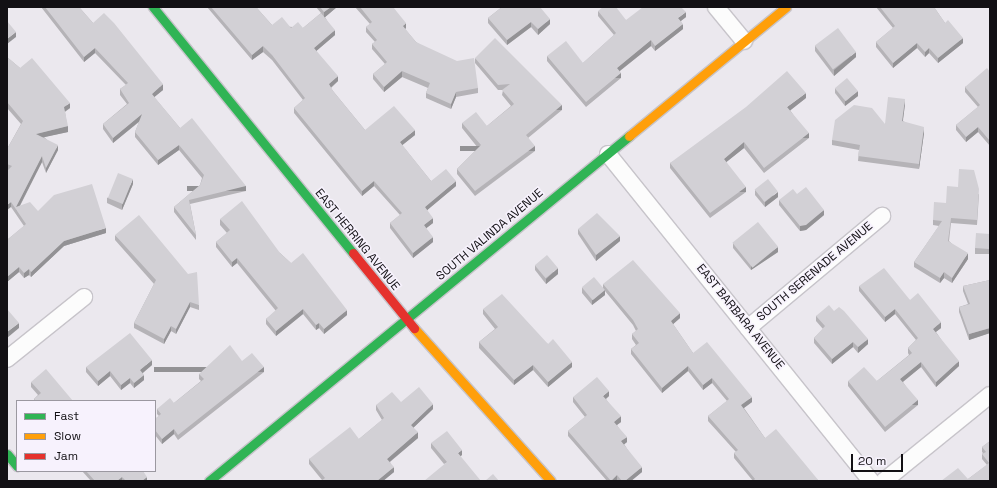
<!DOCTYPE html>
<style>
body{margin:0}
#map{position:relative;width:997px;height:488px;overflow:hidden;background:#ebe8ee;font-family:"Space Grotesk",sans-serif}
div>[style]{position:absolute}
.roads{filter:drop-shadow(1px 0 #c7c4ca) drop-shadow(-1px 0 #c7c4ca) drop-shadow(0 1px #c7c4ca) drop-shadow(0 -1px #c7c4ca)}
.street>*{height:16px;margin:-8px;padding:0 8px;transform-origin:8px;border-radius:8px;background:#fcfcfc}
.fast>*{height:9px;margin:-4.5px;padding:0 4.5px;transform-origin:4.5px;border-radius:4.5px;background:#30b455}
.slow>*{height:9px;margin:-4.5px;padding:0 4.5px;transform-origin:4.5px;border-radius:4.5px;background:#ff9f0a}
.jam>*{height:9px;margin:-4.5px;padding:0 4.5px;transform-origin:4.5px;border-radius:4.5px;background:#e5322d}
.wall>*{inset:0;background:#b5b3b7}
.shaded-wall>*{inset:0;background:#939295;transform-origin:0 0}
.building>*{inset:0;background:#d2d0d5;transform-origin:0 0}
span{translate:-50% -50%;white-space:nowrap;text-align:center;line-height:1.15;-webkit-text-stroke:3px #f7f2fd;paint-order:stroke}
.street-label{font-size:12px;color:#121014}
.frame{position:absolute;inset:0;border:8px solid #121014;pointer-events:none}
.legend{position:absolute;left:16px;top:400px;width:140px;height:72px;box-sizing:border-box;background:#f7f2fd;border:1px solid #9b98a0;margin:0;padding:5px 7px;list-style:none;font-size:12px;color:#121014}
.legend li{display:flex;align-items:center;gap:8px;height:20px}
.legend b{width:20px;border:1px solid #9b98a0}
.scale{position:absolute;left:851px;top:454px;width:52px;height:18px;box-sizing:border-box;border:2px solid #121014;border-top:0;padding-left:5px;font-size:12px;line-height:14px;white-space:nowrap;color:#121014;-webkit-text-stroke:3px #f7f2fd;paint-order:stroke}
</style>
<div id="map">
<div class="roads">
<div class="street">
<i style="left:716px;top:7px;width:44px;rotate:50.5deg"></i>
<i style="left:608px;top:154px;width:420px;rotate:51.2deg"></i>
<i style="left:748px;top:328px;width:175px;rotate:-39.9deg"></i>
<i style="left:7px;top:359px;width:99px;rotate:-38.8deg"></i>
<i style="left:884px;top:481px;width:136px;rotate:-39.1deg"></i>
</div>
<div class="fast">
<i style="left:153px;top:7px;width:317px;rotate:50.9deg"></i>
<i style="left:7px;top:454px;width:16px;rotate:50deg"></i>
<i style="left:209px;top:481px;width:544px;rotate:-39.4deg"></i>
</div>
<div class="slow">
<i style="left:629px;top:136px;width:203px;rotate:-39.4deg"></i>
<i style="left:414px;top:328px;width:205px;rotate:48.2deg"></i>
</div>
<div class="jam">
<i style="left:353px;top:253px;width:97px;rotate:50.9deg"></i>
</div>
</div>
<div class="wall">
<i style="clip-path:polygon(41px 7px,79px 7px,93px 23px,163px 90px,154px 97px,180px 128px,246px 191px,190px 204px,196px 235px,196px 240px,174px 212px,174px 207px,200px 185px,202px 178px,179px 150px,158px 165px,135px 137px,135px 132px,139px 122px,113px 143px,103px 129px,103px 124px,127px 104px,120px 95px,120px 89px,126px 85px,95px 53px,84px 62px)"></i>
<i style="clip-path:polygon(207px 7px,256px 7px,272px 25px,303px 28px,321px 13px,316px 7px,337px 7px,325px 17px,335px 35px,316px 51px,338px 81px,331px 88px,333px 91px,365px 130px,415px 135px,402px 145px,431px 181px,456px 186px,427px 210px,433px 223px,426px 228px,433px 242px,413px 258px,390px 228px,390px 223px,400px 215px,374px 186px,362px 196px,294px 113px,294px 108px,303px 100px,272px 60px,263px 52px,252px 60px)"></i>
<i style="clip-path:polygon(355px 7px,393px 7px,406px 28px,405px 29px,416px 42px,478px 88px,478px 93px,456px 97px,451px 109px,426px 98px,426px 93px,428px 88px,402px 77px,384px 92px,373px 79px,373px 74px,385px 64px,372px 49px,372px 44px,375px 42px,366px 32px,366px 27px,370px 24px)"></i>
<i style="clip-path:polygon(502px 7px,550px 24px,538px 35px,531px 27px,507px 45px,488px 23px,488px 18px)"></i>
<i style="clip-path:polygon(876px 7px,934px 7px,945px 23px,963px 43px,938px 63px,929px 53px,925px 57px,917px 48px,893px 68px,876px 47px,876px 42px,893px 28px)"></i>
<i style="clip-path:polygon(598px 11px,626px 20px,686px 17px,681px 21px,683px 29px,655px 51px,651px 46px,620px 71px,621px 78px,586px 107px,547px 61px,547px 56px,583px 63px,614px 35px,598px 16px)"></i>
<i style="clip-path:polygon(815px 46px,856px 57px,834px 76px,815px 51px)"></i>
<i style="clip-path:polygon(7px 57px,20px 68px,70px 108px,65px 112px,68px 132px,44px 137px,58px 150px,46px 173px,42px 162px,20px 206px,106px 233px,64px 246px,31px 277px,29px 275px,24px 278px,19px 272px,7px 282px,7px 240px,24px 226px,11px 207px,8px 170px,7px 169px,7px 149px,21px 124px,7px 108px)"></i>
<i style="clip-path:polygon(475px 58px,562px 110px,528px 138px,535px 151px,475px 196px,457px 174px,457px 169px,478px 148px,462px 128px,462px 123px,487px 126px,511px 106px,502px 95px,503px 90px,498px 90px,475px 63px)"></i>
<i style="clip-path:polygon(990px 72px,990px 146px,978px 132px,966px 142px,956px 130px,956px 125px,978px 107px,965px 92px,965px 87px)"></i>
<i style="clip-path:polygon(835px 88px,858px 96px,845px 106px,835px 93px)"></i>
<i style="clip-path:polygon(806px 98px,790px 110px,809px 138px,764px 173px,744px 148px,726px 162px,746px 192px,710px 218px,670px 168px,670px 163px)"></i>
<i style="clip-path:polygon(905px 104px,903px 121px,924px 133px,919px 169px,858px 161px,859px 150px,832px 145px,832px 140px,885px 124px)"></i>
<i style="clip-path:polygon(133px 184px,122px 210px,107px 203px,107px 198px)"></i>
<i style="clip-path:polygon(755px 190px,778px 197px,765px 207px,755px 195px)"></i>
<i style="clip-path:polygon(979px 194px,977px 225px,951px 223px,949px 241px,968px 259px,952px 283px,944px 278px,940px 283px,914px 267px,914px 262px,939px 226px,933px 225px,933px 220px,946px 203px)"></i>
<i style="clip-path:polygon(779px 200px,824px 215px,806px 230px,800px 231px,779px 205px)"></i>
<i style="clip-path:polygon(220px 219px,280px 253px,347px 315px,324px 334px,319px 328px,316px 330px,303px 314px,276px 336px,266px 324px,266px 319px,276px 311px,237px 263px,232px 267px,216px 247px,216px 242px,227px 233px,220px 225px)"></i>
<i style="clip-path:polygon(578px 229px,620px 241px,596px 261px,578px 234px)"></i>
<i style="clip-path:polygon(990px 234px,990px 254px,975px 254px,975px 248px)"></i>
<i style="clip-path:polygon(115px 235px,199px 305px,199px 310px,190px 307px,176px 334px,171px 331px,164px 344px,134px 328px,134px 323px,154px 284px,115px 240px)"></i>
<i style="clip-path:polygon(733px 243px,778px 252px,751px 270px,733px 248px)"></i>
<i style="clip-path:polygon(535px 265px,558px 274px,546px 284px,535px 270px)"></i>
<i style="clip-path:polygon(990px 280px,990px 333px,969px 340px,959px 312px,959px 307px,968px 304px,963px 291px,963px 286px)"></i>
<i style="clip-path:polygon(603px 284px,680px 318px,673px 324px,693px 353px,752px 402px,744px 408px,765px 438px,819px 481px,753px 481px,734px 458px,734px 453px,736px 452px,708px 421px,708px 416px,727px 401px,712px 383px,703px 390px,688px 371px,662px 393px,631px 354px,631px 349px,636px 345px,632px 339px,632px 334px,636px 331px,633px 325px,605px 291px,605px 295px,592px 305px,582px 293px,582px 288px,603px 288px)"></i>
<i style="clip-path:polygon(859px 286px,910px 300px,941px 328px,936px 332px,959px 366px,936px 387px,921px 367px,903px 382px,918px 405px,885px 432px,848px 386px,848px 381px,877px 381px,909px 355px,908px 353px,908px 348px,916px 340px,895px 314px,885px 322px,859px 291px)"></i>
<i style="clip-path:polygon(483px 309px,548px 344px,572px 367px,548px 387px,533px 370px,514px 385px,479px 348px,479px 342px,495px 329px,483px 314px)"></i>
<i style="clip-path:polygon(834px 311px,868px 344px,858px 353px,853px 347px,832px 364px,814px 343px,814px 338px,823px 329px,816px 321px,816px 316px)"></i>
<i style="clip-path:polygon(242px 361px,264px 372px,178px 440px,174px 434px,162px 444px,155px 435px,155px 419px,159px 416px,157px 414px,157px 409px,174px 403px,201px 381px,199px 379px,199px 374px)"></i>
<i style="clip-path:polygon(152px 365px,143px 373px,144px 380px,134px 388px,130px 383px,121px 390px,110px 376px,98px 386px,86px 372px,86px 367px)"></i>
<i style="clip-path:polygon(31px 382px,73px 401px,34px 401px,34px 399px,38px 395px,31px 387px)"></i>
<i style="clip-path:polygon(609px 396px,606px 399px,621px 422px,617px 425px,627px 442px,624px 444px,642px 472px,631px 481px,618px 481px,617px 480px,617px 481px,607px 481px,568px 436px,568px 431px,585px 417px,573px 402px,573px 397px)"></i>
<i style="clip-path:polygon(401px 402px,433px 409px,413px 428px,418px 438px,390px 462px,394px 472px,383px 481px,321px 481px,322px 480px,309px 464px,309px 459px,359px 439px,382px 420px,376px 410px,376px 405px)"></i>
<i style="clip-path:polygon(990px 441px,990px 481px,941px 481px,968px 479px,987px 465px,982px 459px,982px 454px,983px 453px,982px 452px,982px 447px)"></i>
<i style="clip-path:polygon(431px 443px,462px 455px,444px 464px,431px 448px)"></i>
<i style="clip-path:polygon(82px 471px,143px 471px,147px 481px,91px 481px)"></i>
</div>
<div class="shaded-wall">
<i style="clip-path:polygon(331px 7px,337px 7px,324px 18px,324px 12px)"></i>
<i style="clip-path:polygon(686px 12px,686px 17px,678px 23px,678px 18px)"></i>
<i style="clip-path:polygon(550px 19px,550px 24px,538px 35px,538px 29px)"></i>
<i style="clip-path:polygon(531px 22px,531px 27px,507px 45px,507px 40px)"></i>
<i style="clip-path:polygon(406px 23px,406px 28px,403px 31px,403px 26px)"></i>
<i style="clip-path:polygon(683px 24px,683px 29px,655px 51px,655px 46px)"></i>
<i style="clip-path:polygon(335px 30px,335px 35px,314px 53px,314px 48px)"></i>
<i style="clip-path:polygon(16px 32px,16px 37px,7px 44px,7px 39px)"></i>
<i style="clip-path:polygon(963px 38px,963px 43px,938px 63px,938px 58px)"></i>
<i style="clip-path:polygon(651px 40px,651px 46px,617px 73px,617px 68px)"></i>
<i style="clip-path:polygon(917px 43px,917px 48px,893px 68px,893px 63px)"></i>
<i style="clip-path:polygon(263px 46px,263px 52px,252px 60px,252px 55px)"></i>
<i style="clip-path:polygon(95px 48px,95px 53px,84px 62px,84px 57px)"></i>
<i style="clip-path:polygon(929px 48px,929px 53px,925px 57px,925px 52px)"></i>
<i style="clip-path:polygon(856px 52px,856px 57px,834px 76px,834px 70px)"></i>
<i style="clip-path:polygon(402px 71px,402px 77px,384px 92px,384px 87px)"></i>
<i style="left:621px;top:73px;width:5px;height:45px;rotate:90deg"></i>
<i style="clip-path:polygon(338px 76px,338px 81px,329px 89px,329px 84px)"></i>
<i style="clip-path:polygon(163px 84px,163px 90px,152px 99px,152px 94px)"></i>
<i style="clip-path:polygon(858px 91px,858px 96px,845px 106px,845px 101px)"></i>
<i style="clip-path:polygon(456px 92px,456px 97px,451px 109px,451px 104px)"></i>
<i style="clip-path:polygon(806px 93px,806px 98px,787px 113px,787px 107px)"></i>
<i style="clip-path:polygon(905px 99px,905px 104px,902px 126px,902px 121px)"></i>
<i style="clip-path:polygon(70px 103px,70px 108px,64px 112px,64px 107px)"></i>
<i style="left:562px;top:105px;width:5px;height:47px;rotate:90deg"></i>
<i style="clip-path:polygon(142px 114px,142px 119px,113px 143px,113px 138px)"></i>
<i style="clip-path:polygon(68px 126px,68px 132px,36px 139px,36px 134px)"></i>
<i style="clip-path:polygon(924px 127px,924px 133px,919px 169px,919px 164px)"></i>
<i style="clip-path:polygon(978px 127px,978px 132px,966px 142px,966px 137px)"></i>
<i style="clip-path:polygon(415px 130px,415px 135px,400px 147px,400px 142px)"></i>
<i style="left:809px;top:133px;width:5px;height:57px;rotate:90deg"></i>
<i style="clip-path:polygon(744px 142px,744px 148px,724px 164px,724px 159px)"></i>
<i style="clip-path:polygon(58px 145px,58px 150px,46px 173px,46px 168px)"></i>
<i style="clip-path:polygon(179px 145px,179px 150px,158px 165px,158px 160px)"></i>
<i style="left:535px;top:146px;width:5px;height:75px;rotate:90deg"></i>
<i style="clip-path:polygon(42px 156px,42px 162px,17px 211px,16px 207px)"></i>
<i style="clip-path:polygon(133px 179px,133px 184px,122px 210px,122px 205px)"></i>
<i style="clip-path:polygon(374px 181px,374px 186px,362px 196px,362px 191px)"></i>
<i style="clip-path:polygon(456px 181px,456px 186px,425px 212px,425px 207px)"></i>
<i style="left:246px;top:186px;width:5px;height:59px;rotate:90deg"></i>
<i style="left:746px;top:187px;width:5px;height:44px;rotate:90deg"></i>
<i style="clip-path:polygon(778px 192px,778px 197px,765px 207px,765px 202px)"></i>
<i style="clip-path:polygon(11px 202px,11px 207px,7px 210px,7px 205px)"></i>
<i style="clip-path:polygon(824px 210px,824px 215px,806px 230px,800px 231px,800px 226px)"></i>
<i style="clip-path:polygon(433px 218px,433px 223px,424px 230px,424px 225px)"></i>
<i style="clip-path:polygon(106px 228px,106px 233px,64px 246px,31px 277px,31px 272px,64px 241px)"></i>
<i style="clip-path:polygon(620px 236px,620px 241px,596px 261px,596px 255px)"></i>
<i style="clip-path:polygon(433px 237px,433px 242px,413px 258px,413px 253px)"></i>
<i style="clip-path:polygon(778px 247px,778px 252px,751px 270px,751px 265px)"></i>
<i style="clip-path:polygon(968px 253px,968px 259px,952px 283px,952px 278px)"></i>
<i style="clip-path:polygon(237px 258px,237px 263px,232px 267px,232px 262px)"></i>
<i style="clip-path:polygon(19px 267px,19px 272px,7px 282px,7px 277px)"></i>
<i style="clip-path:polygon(558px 268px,558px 274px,546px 284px,546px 279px)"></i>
<i style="clip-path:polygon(29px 269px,29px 275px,24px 278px,24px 273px)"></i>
<i style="clip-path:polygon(944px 272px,944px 278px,940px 283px,940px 278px)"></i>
<i style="clip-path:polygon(605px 290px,605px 295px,592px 305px,592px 300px)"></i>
<i style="clip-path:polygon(190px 302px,190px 307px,176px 334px,176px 329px)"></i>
<i style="clip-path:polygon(303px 309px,303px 314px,276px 336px,276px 331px)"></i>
<i style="clip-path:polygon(895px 309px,895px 314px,885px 322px,885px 317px)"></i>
<i style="clip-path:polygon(347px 310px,347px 315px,324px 334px,324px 329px)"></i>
<i style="clip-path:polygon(680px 313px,680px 318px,671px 326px,671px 321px)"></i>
<i style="clip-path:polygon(941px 322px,941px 328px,933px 334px,933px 329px)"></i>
<i style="clip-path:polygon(19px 323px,19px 328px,7px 338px,7px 332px)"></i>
<i style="clip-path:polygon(319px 323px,319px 328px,316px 330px,316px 325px)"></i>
<i style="clip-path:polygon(171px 326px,171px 331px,164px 344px,164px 339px)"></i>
<i style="clip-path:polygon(990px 328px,990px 333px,969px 340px,969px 334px)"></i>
<i style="clip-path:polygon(868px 339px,868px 344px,858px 353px,858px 347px)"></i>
<i style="clip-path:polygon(853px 342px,853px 347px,832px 364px,832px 359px)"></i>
<i style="clip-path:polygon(152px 360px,152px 365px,140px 375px,140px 370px)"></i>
<i style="clip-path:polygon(959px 361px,959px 366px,936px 387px,936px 382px)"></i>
<i style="clip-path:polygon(572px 362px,572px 367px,548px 387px,548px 382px)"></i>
<i style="clip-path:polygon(921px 362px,921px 367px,900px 384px,900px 379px)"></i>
<i style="clip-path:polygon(533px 365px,533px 370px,514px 385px,514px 380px)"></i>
<i style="clip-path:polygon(688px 366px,688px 371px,662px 393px,662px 388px)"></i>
<i style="left:264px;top:367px;width:5px;height:110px;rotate:90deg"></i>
<i style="clip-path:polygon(110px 371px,110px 376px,98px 386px,98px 381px)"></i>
<i style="clip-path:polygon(144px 375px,144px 380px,134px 388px,134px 383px)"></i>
<i style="clip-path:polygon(130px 378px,130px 383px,121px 390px,121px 385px)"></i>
<i style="clip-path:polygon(712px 378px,712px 383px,703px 390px,703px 385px)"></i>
<i style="clip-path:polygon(609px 391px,609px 396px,603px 401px,603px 396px)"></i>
<i style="clip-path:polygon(752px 397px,752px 402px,741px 410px,741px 405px)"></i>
<i style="left:918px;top:400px;width:5px;height:43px;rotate:90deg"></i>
<i style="clip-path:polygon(433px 404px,433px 409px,411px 430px,411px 425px)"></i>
<i style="clip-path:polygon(621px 416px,621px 422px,614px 427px,614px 422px)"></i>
<i style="clip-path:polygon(174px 429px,174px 434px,162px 444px,162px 439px)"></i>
<i style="clip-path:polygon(418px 432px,418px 438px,387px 464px,387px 459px)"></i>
<i style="clip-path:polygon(627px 437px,627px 442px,621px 447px,621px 441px)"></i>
<i style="clip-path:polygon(462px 450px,462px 455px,458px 458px,458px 453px)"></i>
<i style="clip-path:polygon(394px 467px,394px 472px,383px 481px,377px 481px)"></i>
<i style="clip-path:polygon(642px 467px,642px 472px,631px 481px,625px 481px)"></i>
<i style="clip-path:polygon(617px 475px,617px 481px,611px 481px)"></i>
<i style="clip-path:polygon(122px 477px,122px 481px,117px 481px)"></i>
<i style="clip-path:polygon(147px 477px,147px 481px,142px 481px)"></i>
</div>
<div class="building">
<i style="clip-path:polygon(45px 7px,79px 7px,93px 23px,104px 13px,114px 23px,163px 84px,152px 94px,180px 128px,192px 118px,246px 186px,189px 200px,196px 235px,174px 207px,200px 185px,204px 175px,179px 145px,158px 160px,135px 132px,142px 114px,113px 138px,103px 124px,129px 103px,120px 89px,128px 83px,95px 48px,84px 57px)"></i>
<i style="clip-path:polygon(211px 7px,256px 7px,272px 25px,282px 17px,291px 28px,298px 22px,303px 28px,321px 13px,335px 30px,314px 48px,338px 76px,329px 84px,333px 91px,365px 130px,394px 106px,415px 130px,400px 142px,431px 181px,446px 169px,456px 181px,425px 207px,433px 218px,424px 225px,433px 237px,413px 253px,390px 223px,402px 213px,374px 181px,362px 191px,294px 108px,305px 98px,272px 55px,263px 46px,252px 55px)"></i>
<i style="clip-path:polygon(320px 7px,331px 7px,324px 12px)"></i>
<i style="clip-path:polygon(360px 7px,393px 7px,406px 23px,403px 26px,416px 42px,457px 61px,474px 58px,478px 88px,456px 92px,451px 104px,426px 93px,430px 83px,402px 71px,384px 87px,373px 74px,387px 62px,372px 44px,377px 40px,366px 27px,372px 22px)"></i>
<i style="clip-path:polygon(502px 7px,540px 7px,550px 19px,538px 29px,531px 22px,507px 40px,488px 18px)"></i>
<i style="clip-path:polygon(603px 7px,616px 7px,626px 20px,643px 7px,681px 7px,686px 12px,678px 18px,683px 24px,655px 46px,651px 40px,617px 68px,621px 73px,586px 102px,547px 56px,566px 41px,583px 63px,616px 33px,598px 11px)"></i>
<i style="clip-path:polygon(880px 7px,934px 7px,945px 23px,948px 20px,963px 38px,938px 58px,929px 48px,925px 52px,917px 43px,893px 63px,876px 42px,895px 26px)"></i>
<i style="clip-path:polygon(7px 21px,16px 32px,7px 39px)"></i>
<i style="left:838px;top:28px;width:30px;height:29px;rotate:53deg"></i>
<i style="clip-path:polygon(495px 38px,562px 105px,526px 135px,535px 146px,475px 191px,457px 169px,481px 145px,462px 123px,476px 112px,487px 126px,514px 104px,502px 90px,510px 84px,498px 85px,475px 58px)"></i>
<i style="clip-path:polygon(7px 57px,20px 68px,32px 58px,70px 103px,64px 107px,68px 126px,36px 134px,58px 145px,46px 168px,42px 156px,16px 207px,30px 202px,38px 211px,54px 195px,92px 184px,106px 228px,64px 241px,31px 272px,29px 269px,24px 273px,19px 267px,7px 277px,7px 240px,26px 224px,11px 202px,7px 205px,7px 171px,12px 166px,7px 164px,7px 149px,23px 121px,7px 102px)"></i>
<i style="clip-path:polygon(987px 68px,990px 72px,990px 141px,978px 127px,966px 137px,956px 125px,980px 105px,965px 87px)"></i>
<i style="clip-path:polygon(787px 71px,806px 93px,787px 107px,809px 133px,764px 168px,744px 142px,724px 159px,746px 187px,710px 213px,670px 163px,746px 107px)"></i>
<i style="left:847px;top:78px;width:17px;height:16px;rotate:50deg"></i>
<i style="clip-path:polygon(888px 97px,905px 99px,902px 121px,924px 127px,919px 164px,858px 156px,860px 145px,832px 140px,835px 120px,854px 105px,872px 108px,885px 124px)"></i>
<i style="clip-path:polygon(959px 169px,974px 170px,979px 189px,977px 220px,951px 218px,948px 241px,968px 253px,952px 278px,944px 272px,940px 278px,914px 262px,942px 221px,933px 220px,934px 202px,946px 203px,947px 186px,958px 187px)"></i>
<i style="left:118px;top:173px;width:16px;height:27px;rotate:22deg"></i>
<i style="left:768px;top:179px;width:16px;height:17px;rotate:52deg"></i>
<i style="clip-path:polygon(806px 187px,824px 210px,806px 225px,800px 226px,779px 200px,793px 189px,797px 194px)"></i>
<i style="clip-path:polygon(242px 201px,280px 253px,291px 263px,303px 253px,347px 310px,324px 329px,319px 323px,316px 325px,303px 309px,276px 331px,266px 319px,278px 308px,237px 258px,232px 262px,216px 242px,230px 230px,220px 219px)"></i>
<i style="clip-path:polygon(597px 213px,620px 236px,596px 255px,578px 229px)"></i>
<i style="clip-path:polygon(139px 215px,188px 274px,197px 272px,199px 305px,190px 302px,176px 329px,171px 326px,164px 339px,134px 323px,156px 280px,115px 235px)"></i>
<i style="left:758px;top:222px;width:32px;height:33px;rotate:51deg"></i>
<i style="left:976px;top:233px;width:14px;height:15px;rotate:4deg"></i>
<i style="left:547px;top:255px;width:17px;height:16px;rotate:50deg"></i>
<i style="clip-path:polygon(633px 260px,680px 313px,671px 321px,693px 353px,707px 342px,752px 397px,741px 405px,765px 438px,776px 429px,819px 481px,753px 481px,755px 479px,734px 453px,738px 450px,708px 416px,729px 399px,712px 378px,703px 385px,688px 366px,662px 388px,631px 349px,639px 343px,632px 334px,638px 329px,633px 320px,603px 284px)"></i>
<i style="clip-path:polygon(884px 268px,910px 300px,918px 293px,941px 322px,933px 329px,959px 361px,936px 382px,921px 362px,900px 379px,918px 400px,885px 427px,848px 381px,864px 367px,877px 381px,912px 353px,908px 348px,918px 338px,895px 309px,885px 317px,859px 286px)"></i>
<i style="left:594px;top:277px;width:17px;height:16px;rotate:50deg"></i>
<i style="clip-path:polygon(990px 280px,990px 328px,969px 334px,959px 307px,970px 304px,963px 286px)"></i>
<i style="clip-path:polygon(502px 294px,548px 344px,553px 339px,572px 362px,548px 382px,533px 365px,514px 380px,479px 342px,498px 327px,483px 309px)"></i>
<i style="clip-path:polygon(829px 305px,834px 311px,839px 307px,844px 311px,868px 339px,858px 347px,853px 342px,832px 359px,814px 338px,825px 326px,816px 316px)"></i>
<i style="clip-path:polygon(7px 309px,19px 323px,7px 332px)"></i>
<i style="clip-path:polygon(130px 333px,152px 360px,140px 370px,144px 375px,134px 383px,130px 378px,121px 385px,110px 371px,98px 381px,86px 367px)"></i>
<i style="clip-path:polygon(230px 345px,242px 361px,252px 353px,264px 367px,178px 435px,174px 429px,162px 439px,155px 430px,155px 419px,161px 414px,157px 409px,170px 398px,174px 403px,204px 379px,199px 374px)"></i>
<i style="clip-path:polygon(46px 369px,73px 401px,36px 401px,34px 399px,41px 393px,31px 382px)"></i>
<i style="clip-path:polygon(597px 377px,609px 391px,603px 396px,621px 416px,614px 422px,627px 437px,621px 441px,642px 467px,625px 481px,622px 481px,617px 475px,611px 481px,568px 431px,587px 415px,573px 397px)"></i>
<i style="clip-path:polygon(419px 387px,433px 404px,411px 425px,418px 432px,387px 459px,394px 467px,377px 481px,321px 481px,325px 478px,309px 459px,350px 427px,359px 439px,384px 418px,376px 405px,392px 392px,401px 402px)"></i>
<i style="clip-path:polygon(447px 431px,462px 450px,458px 453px,481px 481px,424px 481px,447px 462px,431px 443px)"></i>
<i style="clip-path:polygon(990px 441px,990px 481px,941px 481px,958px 468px,968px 479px,989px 463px,982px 454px,986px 452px,982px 447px)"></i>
<i style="clip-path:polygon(86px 471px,143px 471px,147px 477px,142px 481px,126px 481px,122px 477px,117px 481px,95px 481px)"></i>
<i style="clip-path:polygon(493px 474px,499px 481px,485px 481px)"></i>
</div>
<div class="street-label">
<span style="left:490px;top:235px;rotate:-40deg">SOUTH VALINDA AVENUE</span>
<span style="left:357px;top:240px;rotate:51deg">EAST HERRING AVENUE</span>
<span style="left:815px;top:272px;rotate:-40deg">SOUTH SERENADE AVENUE</span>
<span style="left:740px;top:317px;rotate:51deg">EAST BARBARA AVENUE</span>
</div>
<div class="frame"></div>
<ul class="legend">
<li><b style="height:5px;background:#30b455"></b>Fast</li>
<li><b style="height:5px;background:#ff9f0a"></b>Slow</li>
<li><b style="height:5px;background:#e5322d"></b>Jam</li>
</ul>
<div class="scale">20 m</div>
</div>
